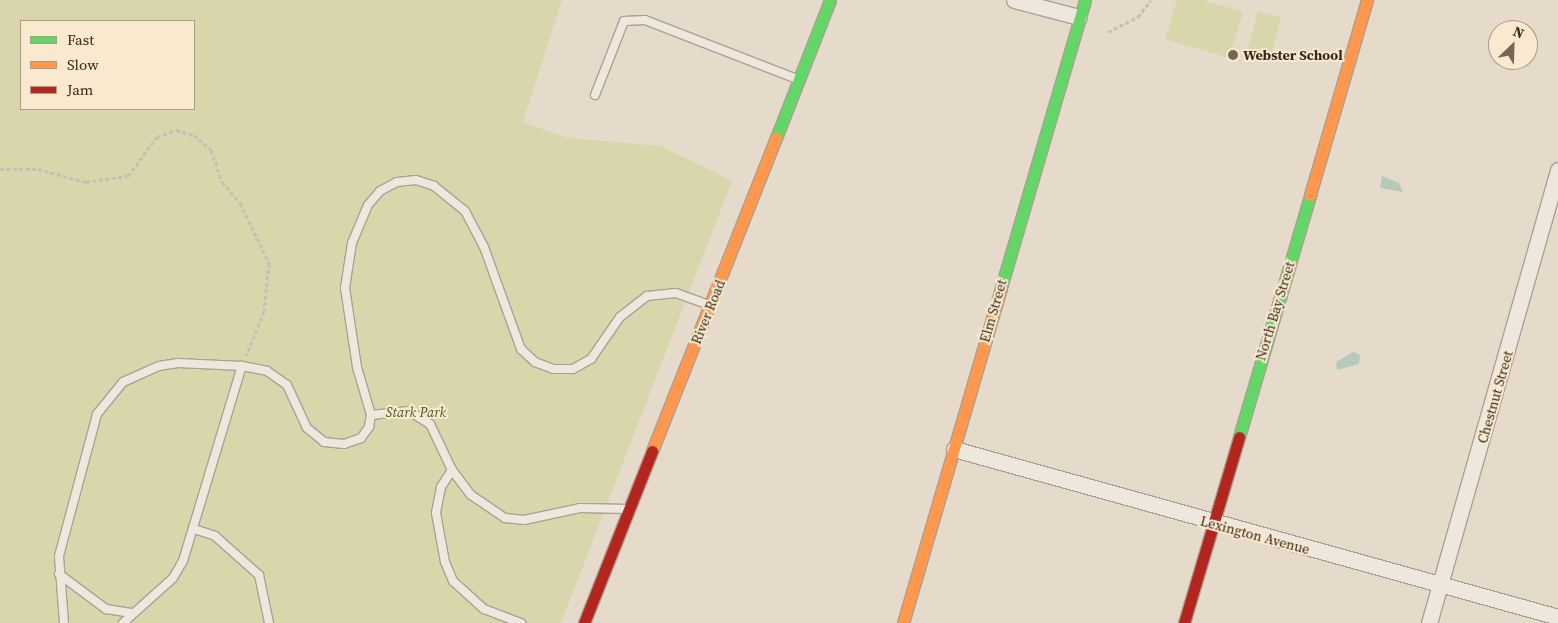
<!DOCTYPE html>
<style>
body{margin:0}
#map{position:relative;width:1558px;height:623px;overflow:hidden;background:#e6dbcb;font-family:"Source Serif 4",serif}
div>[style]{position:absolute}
.green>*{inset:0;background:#dad6ac;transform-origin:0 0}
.water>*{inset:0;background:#b6cabc}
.path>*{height:3px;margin-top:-1.5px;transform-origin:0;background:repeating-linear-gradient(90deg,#c7beb4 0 4px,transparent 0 6.5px)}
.roads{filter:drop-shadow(1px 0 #aba094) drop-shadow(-1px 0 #aba094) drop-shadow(0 1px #aba094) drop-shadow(0 -1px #aba094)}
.lane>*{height:8px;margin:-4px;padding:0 4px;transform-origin:4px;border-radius:4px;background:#eee7dd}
.street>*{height:15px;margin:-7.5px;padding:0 7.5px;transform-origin:7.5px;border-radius:7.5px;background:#eee7dd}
.fast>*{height:11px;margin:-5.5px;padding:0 5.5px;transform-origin:5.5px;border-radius:5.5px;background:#63d668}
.slow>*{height:11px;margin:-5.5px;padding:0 5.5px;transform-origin:5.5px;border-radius:5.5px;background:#ff974d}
.jam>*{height:11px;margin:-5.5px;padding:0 5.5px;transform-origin:5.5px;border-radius:5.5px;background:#b3261e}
.dots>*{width:14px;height:14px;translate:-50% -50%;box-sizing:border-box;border:2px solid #f9e9cf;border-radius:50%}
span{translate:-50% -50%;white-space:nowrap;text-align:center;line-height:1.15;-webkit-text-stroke:4px #f9e9cf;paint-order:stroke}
.poi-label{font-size:14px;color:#3a271b;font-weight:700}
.left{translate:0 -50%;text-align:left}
.street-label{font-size:14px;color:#3a271b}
.park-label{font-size:14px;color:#505920;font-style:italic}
.legend{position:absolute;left:20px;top:20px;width:175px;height:90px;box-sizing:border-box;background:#f9e9cf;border:1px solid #ad9b87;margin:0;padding:6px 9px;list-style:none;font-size:15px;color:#3a271b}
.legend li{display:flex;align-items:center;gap:10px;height:25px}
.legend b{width:25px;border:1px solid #ad9b87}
.north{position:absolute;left:1488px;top:20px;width:50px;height:50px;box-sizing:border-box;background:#f9e9cf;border:1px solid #ad9b87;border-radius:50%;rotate:24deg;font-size:14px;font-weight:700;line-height:20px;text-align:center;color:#3a271b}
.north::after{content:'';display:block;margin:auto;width:18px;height:22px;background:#766659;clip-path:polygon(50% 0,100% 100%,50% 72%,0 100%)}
</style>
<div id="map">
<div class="green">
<i style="clip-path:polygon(evenodd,0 0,562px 0,523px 122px,568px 138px,661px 146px,732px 181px,561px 623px,0 623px,0 0,21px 21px,194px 21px,194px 109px,21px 109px,21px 21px)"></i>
<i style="clip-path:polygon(1177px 0,1203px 0,1243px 12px,1229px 58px,1165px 39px)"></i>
<i style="left:1258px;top:11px;width:24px;height:42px;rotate:15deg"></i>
</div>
<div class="water">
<i style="clip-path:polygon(1382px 176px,1399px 183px,1403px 192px,1380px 188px)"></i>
<i style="clip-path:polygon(1353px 352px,1360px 355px,1359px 364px,1337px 370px,1336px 362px)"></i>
</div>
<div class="path">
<i style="left:1108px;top:32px;width:34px;rotate:-27deg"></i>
<i style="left:1138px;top:17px;width:21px;rotate:-53deg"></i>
<i style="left:0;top:169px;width:38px"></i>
<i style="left:38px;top:169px;width:50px;rotate:15.2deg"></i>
<i style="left:86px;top:182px;width:42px;rotate:-8.1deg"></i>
<i style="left:128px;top:176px;width:49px;rotate:-53.4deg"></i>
<i style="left:157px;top:137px;width:20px;rotate:-20deg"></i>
<i style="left:176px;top:130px;width:19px;rotate:16deg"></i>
<i style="left:194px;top:135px;width:23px;rotate:41deg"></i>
<i style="left:211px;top:150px;width:34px;rotate:71deg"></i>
<i style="left:222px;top:182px;width:28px;rotate:49deg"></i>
<i style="left:240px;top:203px;width:67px;rotate:64.2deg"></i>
<i style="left:269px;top:263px;width:48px;rotate:95.9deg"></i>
<i style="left:264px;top:311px;width:48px;rotate:111.8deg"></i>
</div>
<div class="roads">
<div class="lane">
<i style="left:595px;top:95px;width:79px;rotate:-68.6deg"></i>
<i style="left:624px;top:21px;width:21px;rotate:-3deg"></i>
<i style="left:645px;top:20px;width:163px;rotate:21.2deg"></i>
<i style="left:371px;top:415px;width:38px;rotate:-6deg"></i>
<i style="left:409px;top:411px;width:25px;rotate:32deg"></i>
<i style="left:430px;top:424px;width:51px;rotate:64.4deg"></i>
<i style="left:452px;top:470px;width:31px;rotate:53deg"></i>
<i style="left:471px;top:495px;width:41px;rotate:34.1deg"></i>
<i style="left:505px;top:518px;width:19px;rotate:6deg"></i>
<i style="left:524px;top:520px;width:57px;rotate:-12.1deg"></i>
<i style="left:580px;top:508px;width:48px;rotate:1.2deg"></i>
<i style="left:452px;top:470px;width:20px;rotate:123deg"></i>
<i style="left:441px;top:487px;width:26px;rotate:101deg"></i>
<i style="left:436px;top:513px;width:50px;rotate:79.6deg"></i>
<i style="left:445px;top:562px;width:21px;rotate:67deg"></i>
<i style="left:453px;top:581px;width:42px;rotate:42.1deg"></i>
<i style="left:484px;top:609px;width:40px;rotate:21deg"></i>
<i style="left:194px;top:529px;width:22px;rotate:18deg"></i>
<i style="left:215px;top:536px;width:59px;rotate:41.6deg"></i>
<i style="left:259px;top:575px;width:49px;rotate:78.2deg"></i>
<i style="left:59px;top:574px;width:59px;rotate:36.7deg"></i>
<i style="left:106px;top:609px;width:26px;rotate:9deg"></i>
<i style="left:64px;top:623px;width:67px;rotate:-94.3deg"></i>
<i style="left:59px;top:556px;width:147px;rotate:-75deg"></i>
<i style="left:97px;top:414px;width:41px;rotate:-50.9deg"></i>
<i style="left:123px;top:382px;width:39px;rotate:-24deg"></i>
<i style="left:159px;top:366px;width:19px;rotate:-9deg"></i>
<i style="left:178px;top:363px;width:64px;rotate:2.7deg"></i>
<i style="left:242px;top:366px;width:25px;rotate:11deg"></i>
<i style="left:267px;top:371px;width:24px;rotate:35deg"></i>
<i style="left:287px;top:385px;width:47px;rotate:65.1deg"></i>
<i style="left:307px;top:428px;width:22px;rotate:39deg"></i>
<i style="left:324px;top:442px;width:20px;rotate:6deg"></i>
<i style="left:344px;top:444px;width:18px;rotate:-19deg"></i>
<i style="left:361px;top:438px;width:14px;rotate:-54deg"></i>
<i style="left:369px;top:427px;width:12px;rotate:-81deg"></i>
<i style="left:371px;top:415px;width:50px;rotate:-106.3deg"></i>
<i style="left:357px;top:367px;width:80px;rotate:-98.6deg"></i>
<i style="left:345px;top:288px;width:46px;rotate:-81.2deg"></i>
<i style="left:352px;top:243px;width:41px;rotate:-67.2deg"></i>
<i style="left:368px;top:205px;width:18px;rotate:-49deg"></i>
<i style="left:380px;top:191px;width:19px;rotate:-28deg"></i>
<i style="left:397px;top:182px;width:19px;rotate:-6deg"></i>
<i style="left:416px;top:180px;width:19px;rotate:18deg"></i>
<i style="left:434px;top:186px;width:40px;rotate:39deg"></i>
<i style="left:465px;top:211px;width:41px;rotate:62.2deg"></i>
<i style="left:484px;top:247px;width:109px;rotate:70.1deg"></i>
<i style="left:521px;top:349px;width:19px;rotate:43deg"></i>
<i style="left:535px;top:362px;width:19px;rotate:21deg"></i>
<i style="left:553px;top:369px;width:20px"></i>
<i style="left:573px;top:369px;width:21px;rotate:-29deg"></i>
<i style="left:591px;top:359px;width:51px;rotate:-55.4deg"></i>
<i style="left:620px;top:317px;width:34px;rotate:-38deg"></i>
<i style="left:647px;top:296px;width:29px;rotate:-6deg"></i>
<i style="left:676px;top:293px;width:33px;rotate:20deg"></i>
<i style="left:123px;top:623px;width:67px;rotate:-42deg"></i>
<i style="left:173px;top:578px;width:20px;rotate:-60deg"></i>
<i style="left:183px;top:561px;width:204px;rotate:-73.2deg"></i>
</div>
<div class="street">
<i style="left:1014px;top:0;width:67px;rotate:14.7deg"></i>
<i style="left:954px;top:449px;width:627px;rotate:15.54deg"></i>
<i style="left:1429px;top:623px;width:471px;rotate:-74.1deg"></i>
</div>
<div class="fast">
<i style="left:776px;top:138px;width:148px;rotate:-68.6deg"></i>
<i style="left:1000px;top:291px;width:303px;rotate:-73.7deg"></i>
<i style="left:1239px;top:437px;width:252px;rotate:-73.6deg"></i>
</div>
<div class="slow">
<i style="left:1310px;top:195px;width:203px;rotate:-73.7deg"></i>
<i style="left:652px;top:451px;width:337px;rotate:-68.4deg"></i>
<i style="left:903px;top:623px;width:346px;rotate:-73.7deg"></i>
</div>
<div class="jam">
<i style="left:584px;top:623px;width:185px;rotate:-68.4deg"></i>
<i style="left:1184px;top:623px;width:194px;rotate:-73.5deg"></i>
</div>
</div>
<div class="dots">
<i style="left:1233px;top:55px;background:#766659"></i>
</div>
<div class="poi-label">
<span class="left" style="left:1243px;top:55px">Webster School</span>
</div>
<div class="street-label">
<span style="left:993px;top:311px;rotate:-74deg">Elm Street</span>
<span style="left:1275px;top:311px;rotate:-73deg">North Bay Street</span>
<span style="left:708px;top:312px;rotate:-68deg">River Road</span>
<span style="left:1495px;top:397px;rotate:-74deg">Chestnut Street</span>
<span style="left:1255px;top:535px;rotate:15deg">Lexington Avenue</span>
</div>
<div class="park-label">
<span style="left:416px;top:412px">Stark Park</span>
</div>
<ul class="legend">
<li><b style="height:6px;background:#63d668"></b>Fast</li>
<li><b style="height:6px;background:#ff974d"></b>Slow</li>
<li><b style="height:6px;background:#b3261e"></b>Jam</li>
</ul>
<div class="north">N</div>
</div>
